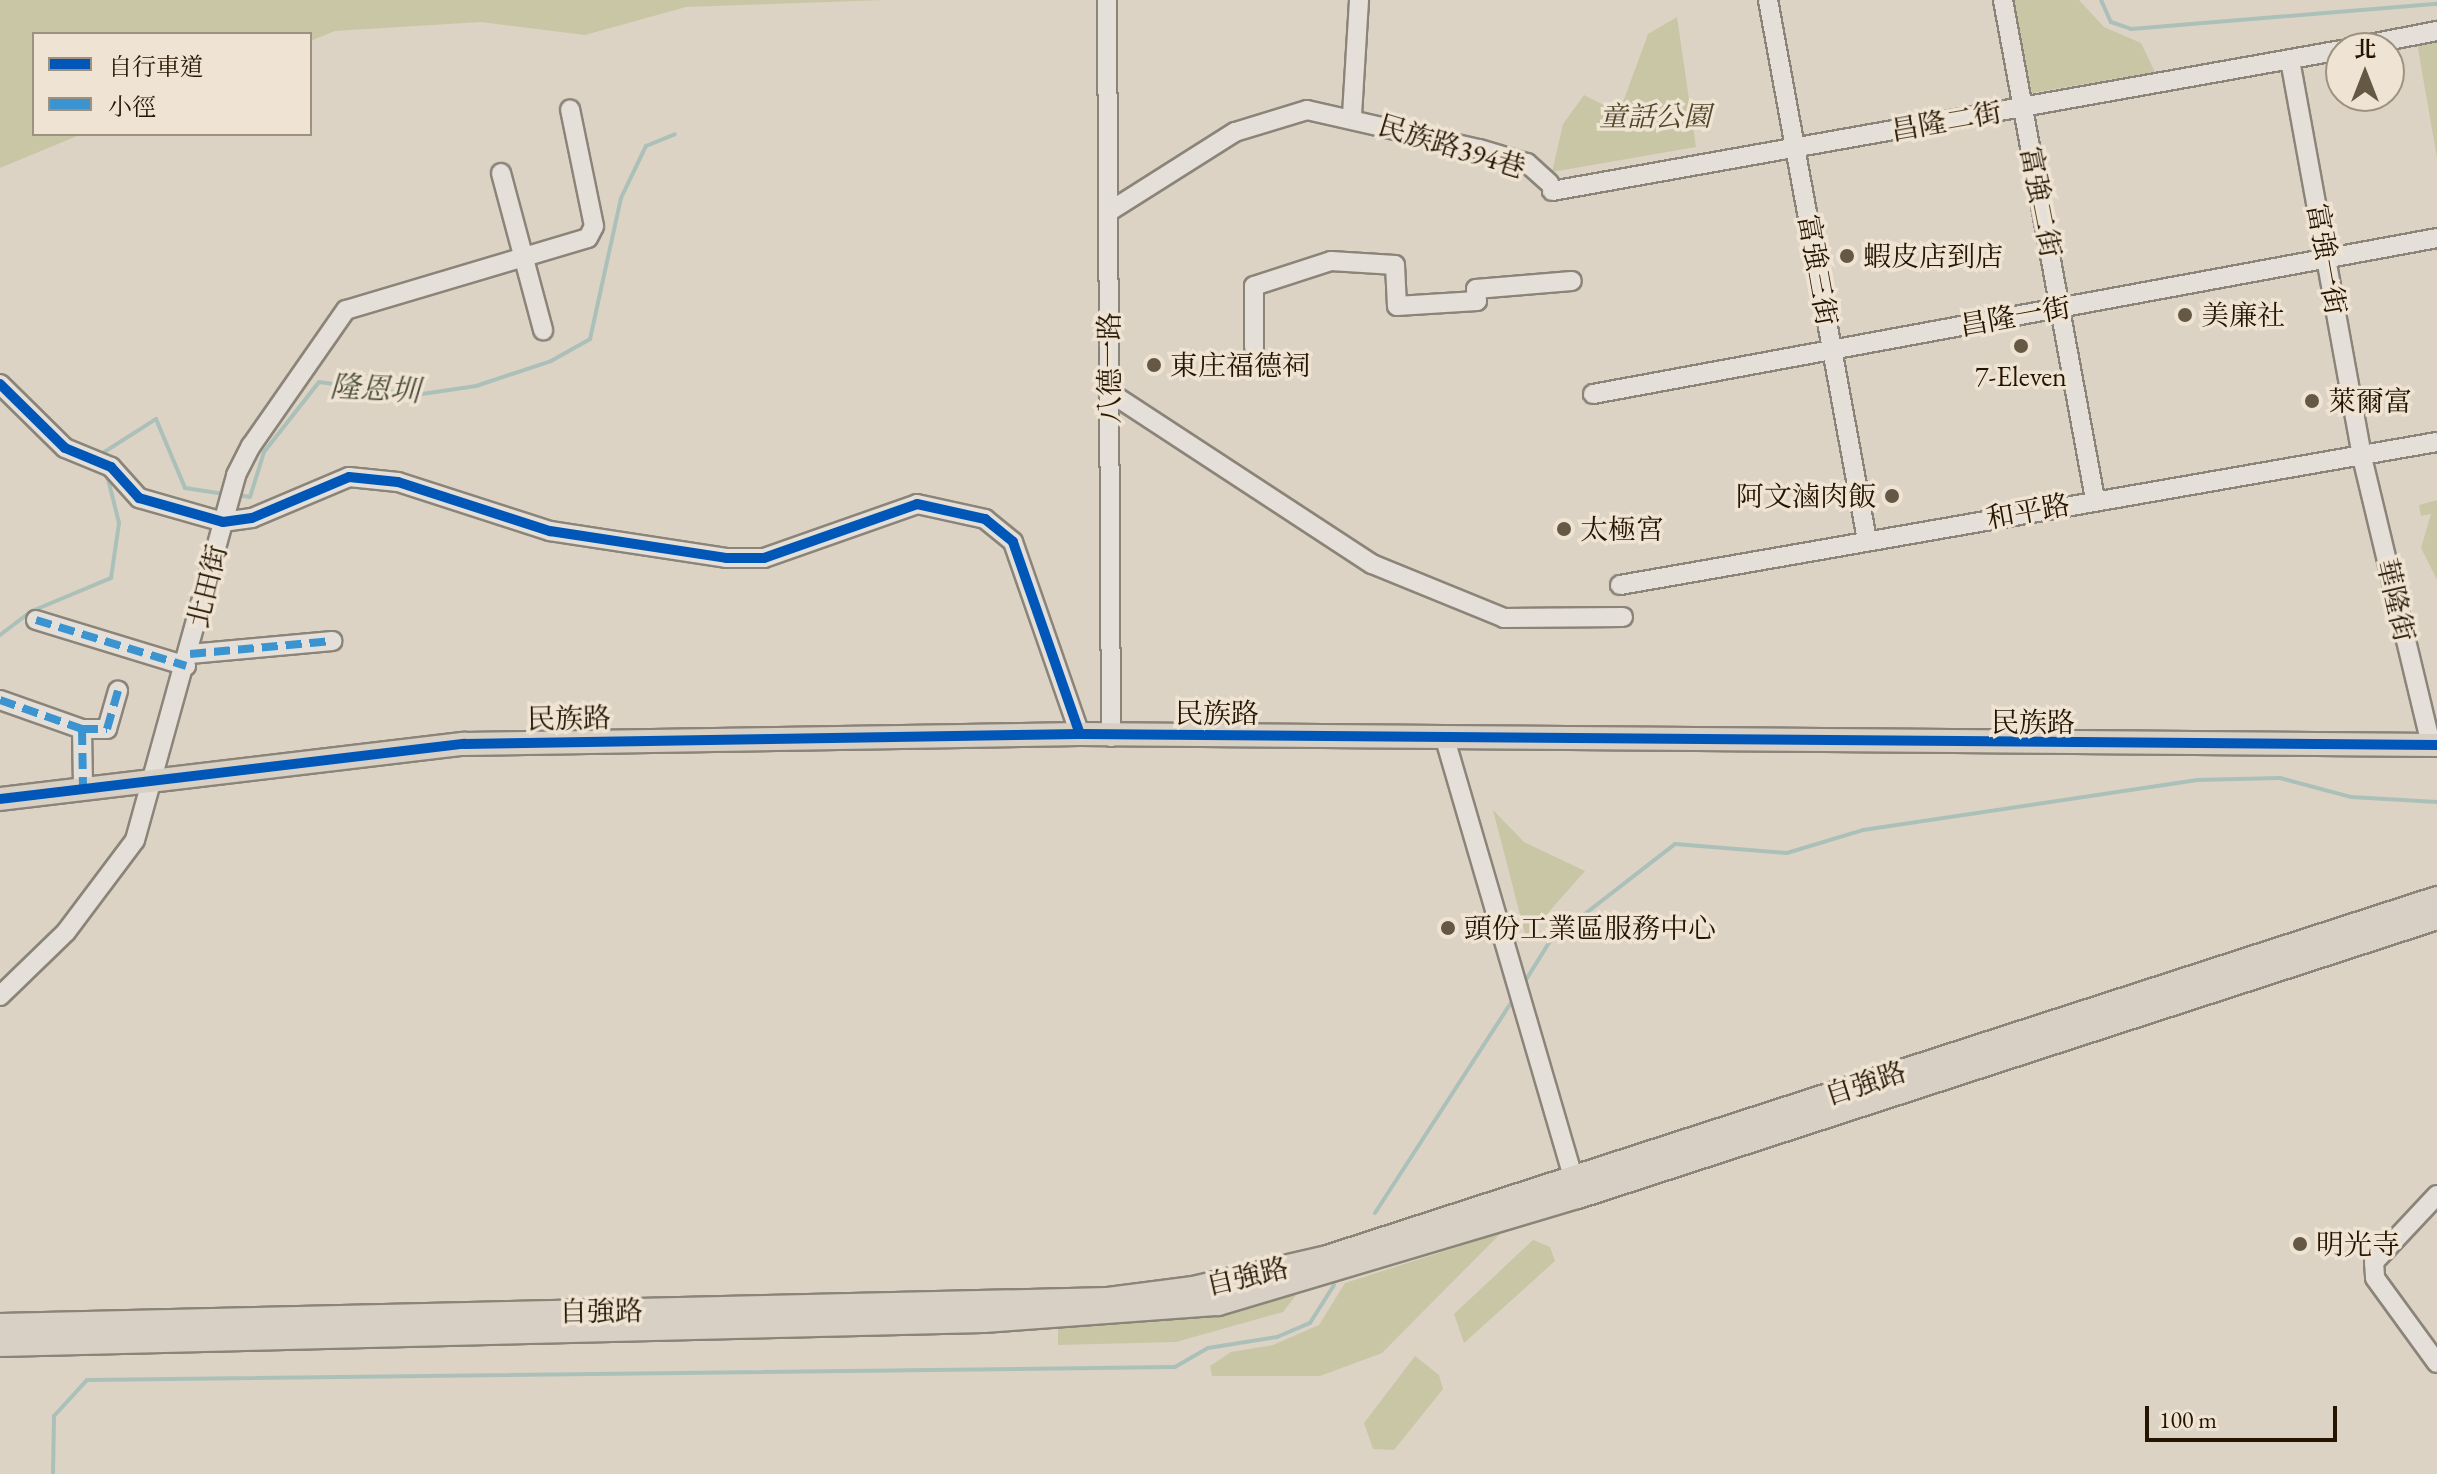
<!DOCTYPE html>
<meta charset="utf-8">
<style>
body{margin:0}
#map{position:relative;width:2437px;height:1474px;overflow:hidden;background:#dcd3c5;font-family:"EB Garamond","Noto Serif TC",serif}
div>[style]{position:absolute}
.green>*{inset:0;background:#c9c6a6}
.stream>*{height:4px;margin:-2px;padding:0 2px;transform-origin:2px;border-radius:2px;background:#acc0ba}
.roads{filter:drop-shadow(2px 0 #8b8479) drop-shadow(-2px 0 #8b8479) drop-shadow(0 2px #8b8479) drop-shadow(0 -2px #8b8479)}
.minor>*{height:18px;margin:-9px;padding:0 9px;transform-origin:9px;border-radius:9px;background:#e4e0d9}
.major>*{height:22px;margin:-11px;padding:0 11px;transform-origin:11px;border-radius:11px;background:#d8d0c4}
.quiet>*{height:8px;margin-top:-4px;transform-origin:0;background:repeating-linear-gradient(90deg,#3b93d0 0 16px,transparent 0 24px)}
.cycleway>*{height:10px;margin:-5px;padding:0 5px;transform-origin:5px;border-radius:5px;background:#0057b8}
.dots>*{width:22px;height:22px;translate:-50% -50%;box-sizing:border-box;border:4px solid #efe4d3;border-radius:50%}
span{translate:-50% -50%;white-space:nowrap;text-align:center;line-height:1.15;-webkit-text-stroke:7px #efe4d3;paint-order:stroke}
.park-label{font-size:28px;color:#52472a;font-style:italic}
.street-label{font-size:28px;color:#251500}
.poi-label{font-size:28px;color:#251500}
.left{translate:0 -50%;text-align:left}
.right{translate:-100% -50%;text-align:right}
.water-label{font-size:30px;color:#4d4e3f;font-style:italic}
.legend{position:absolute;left:32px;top:32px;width:280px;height:104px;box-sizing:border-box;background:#efe4d3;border:2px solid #9e917f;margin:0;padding:10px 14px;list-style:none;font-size:24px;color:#251500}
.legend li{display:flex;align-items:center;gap:16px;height:40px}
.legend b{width:40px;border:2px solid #9e917f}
.north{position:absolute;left:2325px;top:32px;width:80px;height:80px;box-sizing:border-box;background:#efe4d3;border:2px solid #9e917f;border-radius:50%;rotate:0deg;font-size:22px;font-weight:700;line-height:32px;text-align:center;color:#251500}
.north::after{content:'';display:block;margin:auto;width:28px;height:36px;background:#655845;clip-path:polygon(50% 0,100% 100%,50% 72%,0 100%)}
.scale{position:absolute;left:2145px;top:1406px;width:192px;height:36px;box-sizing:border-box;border:4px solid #251500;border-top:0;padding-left:10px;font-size:24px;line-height:28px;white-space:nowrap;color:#251500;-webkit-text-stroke:6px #efe4d3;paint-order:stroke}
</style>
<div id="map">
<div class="green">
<i style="clip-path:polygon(0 0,886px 0,686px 7px,585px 35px,481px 22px,335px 31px,310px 41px,310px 34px,34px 34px,34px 134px,82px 134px,0 168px)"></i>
<i style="clip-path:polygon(2014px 0,2079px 0,2104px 27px,2141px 43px,2155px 72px,2032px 93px)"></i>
<i style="clip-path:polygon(1677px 17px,1696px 147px,1552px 172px,1563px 124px,1584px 95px,1619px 113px,1648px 34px)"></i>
<i style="clip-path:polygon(2437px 40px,2437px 158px,2417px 43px)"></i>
<i style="clip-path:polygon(2437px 500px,2437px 580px,2421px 548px,2431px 514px,2421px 516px,2419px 505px)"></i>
<i style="clip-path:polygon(1493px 810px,1524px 842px,1585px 871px,1526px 938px)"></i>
<i style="clip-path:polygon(1501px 1233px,1382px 1353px,1320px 1376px,1212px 1376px,1210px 1366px,1231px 1352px,1273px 1345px,1319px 1325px,1345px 1283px)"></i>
<i style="clip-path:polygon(1533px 1240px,1550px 1247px,1555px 1261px,1464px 1343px,1454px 1314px)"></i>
<i style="clip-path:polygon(1300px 1290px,1283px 1312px,1176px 1342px,1058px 1345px,1058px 1328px,1164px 1321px)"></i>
<i style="clip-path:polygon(1415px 1356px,1439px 1375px,1443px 1389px,1394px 1450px,1373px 1449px,1364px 1423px)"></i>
</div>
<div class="stream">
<i style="left:2101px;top:0;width:24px;rotate:66deg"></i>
<i style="left:2111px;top:22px;width:21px;rotate:19deg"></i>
<i style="left:2131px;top:29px;width:307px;rotate:-4.7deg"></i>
<i style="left:98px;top:456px;width:69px;rotate:-32.5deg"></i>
<i style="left:156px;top:419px;width:75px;rotate:67.2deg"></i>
<i style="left:185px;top:488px;width:40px;rotate:8.5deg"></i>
<i style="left:237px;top:495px;width:13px;rotate:9deg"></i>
<i style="left:250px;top:497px;width:47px;rotate:-72.7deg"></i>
<i style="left:264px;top:452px;width:89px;rotate:-51.8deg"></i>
<i style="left:319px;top:382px;width:97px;rotate:7.7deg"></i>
<i style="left:415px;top:395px;width:62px;rotate:-8.4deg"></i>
<i style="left:476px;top:386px;width:79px;rotate:-18.4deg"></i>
<i style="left:551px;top:361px;width:45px;rotate:-29.4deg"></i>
<i style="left:590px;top:339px;width:144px;rotate:-77.6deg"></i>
<i style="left:621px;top:198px;width:58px;rotate:-64.3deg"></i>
<i style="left:646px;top:146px;width:31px;rotate:-22deg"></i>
<i style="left:0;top:635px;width:40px;rotate:-37deg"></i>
<i style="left:32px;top:611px;width:86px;rotate:-22.7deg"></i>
<i style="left:111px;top:578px;width:56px;rotate:-81.7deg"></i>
<i style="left:119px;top:523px;width:49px;rotate:-104deg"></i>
<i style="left:1524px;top:983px;width:49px;rotate:-58.2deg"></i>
<i style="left:1550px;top:941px;width:158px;rotate:-37.8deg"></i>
<i style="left:1675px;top:844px;width:112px;rotate:4.6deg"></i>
<i style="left:1787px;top:853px;width:79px;rotate:-16.8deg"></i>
<i style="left:1863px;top:830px;width:338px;rotate:-8.5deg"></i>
<i style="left:2197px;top:780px;width:83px;rotate:-1.4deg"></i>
<i style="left:2280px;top:778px;width:73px;rotate:15deg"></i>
<i style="left:2351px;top:797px;width:86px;rotate:3.3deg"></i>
<i style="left:1375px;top:1213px;width:257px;rotate:-57.1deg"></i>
<i style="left:53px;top:1474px;width:58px;rotate:-89deg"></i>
<i style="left:54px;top:1416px;width:49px;rotate:-47.5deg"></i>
<i style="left:87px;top:1380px;width:1088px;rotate:-0.68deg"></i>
<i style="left:1175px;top:1367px;width:38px;rotate:-30deg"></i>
<i style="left:1208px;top:1348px;width:70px;rotate:-9.1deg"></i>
<i style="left:1277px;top:1337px;width:36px;rotate:-23deg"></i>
<i style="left:1310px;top:1323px;width:45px;rotate:-57.7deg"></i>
</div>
<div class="roads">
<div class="minor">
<i style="left:1107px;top:0;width:737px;rotate:89.69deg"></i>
<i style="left:1768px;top:0;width:549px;rotate:79.61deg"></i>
<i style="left:2003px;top:0;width:507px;rotate:79.55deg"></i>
<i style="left:2350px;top:48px;width:89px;rotate:-11.1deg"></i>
<i style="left:2290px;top:60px;width:403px;rotate:79.7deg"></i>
<i style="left:2362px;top:457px;width:295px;rotate:76.5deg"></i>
<i style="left:1352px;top:115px;width:115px;rotate:-86.5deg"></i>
<i style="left:501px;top:173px;width:163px;rotate:75deg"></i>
<i style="left:1552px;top:191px;width:801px;rotate:-10.13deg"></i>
<i style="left:1110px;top:211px;width:148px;rotate:-32.3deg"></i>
<i style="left:1235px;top:132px;width:75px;rotate:-17deg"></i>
<i style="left:1307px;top:110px;width:176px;rotate:12.8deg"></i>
<i style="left:1479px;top:149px;width:50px;rotate:16.3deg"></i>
<i style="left:1527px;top:163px;width:30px;rotate:42deg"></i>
<i style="left:1254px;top:347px;width:61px;rotate:-90deg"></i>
<i style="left:1254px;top:286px;width:81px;rotate:-18deg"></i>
<i style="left:1331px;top:261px;width:64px;rotate:3.6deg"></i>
<i style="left:1395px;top:265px;width:41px;rotate:87.2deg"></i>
<i style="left:1397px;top:306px;width:80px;rotate:-3.6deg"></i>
<i style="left:1477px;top:301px;width:12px;rotate:-95deg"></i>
<i style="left:1476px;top:289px;width:96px;rotate:-4.8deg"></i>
<i style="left:0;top:384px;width:91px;rotate:44.6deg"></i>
<i style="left:65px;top:448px;width:50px;rotate:22.4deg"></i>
<i style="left:111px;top:467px;width:42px;rotate:47.9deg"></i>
<i style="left:139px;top:498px;width:87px;rotate:15.9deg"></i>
<i style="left:223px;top:522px;width:29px;rotate:-8deg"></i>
<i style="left:252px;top:518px;width:105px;rotate:-22.9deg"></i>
<i style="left:349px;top:477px;width:49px;rotate:5.8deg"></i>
<i style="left:398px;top:482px;width:160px;rotate:17.9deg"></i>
<i style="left:550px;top:531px;width:178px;rotate:8.7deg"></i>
<i style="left:726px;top:558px;width:38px"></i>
<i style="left:764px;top:558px;width:162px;rotate:-19.4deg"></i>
<i style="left:917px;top:504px;width:70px;rotate:12.4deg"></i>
<i style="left:985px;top:519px;width:36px;rotate:39deg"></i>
<i style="left:1013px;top:542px;width:203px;rotate:70.8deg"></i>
<i style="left:1109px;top:392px;width:314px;rotate:33.2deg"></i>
<i style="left:1372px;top:564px;width:143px;rotate:22.2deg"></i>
<i style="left:1504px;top:618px;width:119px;rotate:-0.5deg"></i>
<i style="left:1593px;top:394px;width:858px;rotate:-10.47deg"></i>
<i style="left:1620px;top:585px;width:829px;rotate:-9.93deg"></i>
<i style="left:36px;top:620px;width:157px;rotate:17deg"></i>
<i style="left:190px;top:654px;width:143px;rotate:-5.2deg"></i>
<i style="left:0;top:700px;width:87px;rotate:19.5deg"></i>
<i style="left:82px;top:729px;width:60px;rotate:89deg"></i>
<i style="left:82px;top:729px;width:25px"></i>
<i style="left:107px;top:729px;width:40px;rotate:-74deg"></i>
<i style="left:1445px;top:739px;width:471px;rotate:73.7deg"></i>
<i style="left:0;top:996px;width:92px;rotate:-44.1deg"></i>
<i style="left:66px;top:932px;width:115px;rotate:-53.1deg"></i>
<i style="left:135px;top:840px;width:379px;rotate:-74.5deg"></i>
<i style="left:236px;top:475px;width:33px;rotate:-63deg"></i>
<i style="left:251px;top:446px;width:166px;rotate:-55.1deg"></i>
<i style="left:346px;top:310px;width:252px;rotate:-16.6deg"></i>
<i style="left:588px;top:238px;width:13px;rotate:-63deg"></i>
<i style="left:594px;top:226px;width:119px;rotate:-101.6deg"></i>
<i style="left:2437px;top:1195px;width:92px;rotate:133.2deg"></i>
<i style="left:2374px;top:1262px;width:16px;rotate:86deg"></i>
<i style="left:2375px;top:1278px;width:105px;rotate:53.9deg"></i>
</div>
<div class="major">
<i style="left:0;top:799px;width:467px;rotate:-6.8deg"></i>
<i style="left:464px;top:744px;width:616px;rotate:-0.93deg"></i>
<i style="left:1080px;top:734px;width:1357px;rotate:0.46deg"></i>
<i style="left:0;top:1325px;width:1108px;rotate:-1.34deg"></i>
<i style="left:1108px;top:1299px;width:86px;rotate:-7.4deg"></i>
<i style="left:1193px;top:1288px;width:138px;rotate:-13deg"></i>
<i style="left:1327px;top:1257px;width:1167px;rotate:-17.92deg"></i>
<i style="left:0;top:1345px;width:984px;rotate:-1.4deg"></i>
<i style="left:984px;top:1321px;width:235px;rotate:-4.2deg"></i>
<i style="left:1218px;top:1304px;width:376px;rotate:-16.6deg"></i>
<i style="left:1578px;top:1197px;width:903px;rotate:-17.99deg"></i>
</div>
</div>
<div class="quiet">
<i style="left:36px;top:620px;width:157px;rotate:17deg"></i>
<i style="left:190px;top:654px;width:143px;rotate:-5.2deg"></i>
<i style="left:0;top:700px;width:87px;rotate:19.5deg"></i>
<i style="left:82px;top:729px;width:60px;rotate:89deg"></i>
<i style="left:82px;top:729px;width:25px"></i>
<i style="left:107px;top:729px;width:40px;rotate:-74deg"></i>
</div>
<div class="cycleway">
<i style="left:0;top:384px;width:91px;rotate:44.6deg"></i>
<i style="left:65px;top:448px;width:50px;rotate:22.4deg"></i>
<i style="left:111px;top:467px;width:42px;rotate:47.9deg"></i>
<i style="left:139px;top:498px;width:87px;rotate:15.9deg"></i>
<i style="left:223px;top:522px;width:29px;rotate:-8deg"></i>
<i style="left:252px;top:518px;width:105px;rotate:-22.9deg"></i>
<i style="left:349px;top:477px;width:49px;rotate:5.8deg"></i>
<i style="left:398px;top:482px;width:160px;rotate:17.9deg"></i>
<i style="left:550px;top:531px;width:178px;rotate:8.7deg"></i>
<i style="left:726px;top:558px;width:38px"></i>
<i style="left:764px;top:558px;width:162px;rotate:-19.4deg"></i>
<i style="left:917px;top:504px;width:70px;rotate:12.4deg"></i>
<i style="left:985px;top:519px;width:36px;rotate:39deg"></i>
<i style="left:1013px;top:542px;width:203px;rotate:70.8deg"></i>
<i style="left:0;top:799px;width:467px;rotate:-6.8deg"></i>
<i style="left:464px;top:744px;width:616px;rotate:-0.93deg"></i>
<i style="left:1080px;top:734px;width:1357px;rotate:0.46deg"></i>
</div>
<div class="dots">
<i style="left:1847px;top:256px;background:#655845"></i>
<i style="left:2185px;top:315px;background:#655845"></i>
<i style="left:2021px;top:346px;background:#655845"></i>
<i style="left:1154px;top:365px;background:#655845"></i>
<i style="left:2312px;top:401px;background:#655845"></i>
<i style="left:1892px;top:496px;background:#655845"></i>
<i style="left:1564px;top:529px;background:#655845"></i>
<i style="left:1448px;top:928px;background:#655845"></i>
<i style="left:2300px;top:1244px;background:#655845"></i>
</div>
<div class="park-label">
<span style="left:1655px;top:116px">童話公園</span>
</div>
<div class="street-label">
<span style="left:1946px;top:121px;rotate:-10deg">昌隆二街</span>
<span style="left:1452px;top:146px;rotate:17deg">民族路394巷</span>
<span style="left:2041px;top:202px;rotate:79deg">富強二街</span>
<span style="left:2327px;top:259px;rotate:80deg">富強一街</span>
<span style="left:1818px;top:270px;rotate:80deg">富強三街</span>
<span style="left:2015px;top:316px;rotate:-10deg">昌隆一街</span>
<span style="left:1109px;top:368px;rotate:-90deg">八德一路</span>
<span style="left:2028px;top:511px;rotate:-10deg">和平路</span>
<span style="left:207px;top:586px;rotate:-76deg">北田街</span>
<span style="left:2396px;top:600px;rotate:77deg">華隆街</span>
<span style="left:1217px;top:713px">民族路</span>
<span style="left:569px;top:718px;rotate:-1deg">民族路</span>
<span style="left:2033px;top:722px">民族路</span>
<span style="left:1865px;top:1083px;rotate:-18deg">自強路</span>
<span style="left:1247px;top:1276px;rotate:-13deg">自強路</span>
<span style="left:601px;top:1311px;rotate:-1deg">自強路</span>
</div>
<div class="poi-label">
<span class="left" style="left:1863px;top:256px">蝦皮店到店</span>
<span class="left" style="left:2201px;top:315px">美廉社</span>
<span class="left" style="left:1170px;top:365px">東庄福德祠</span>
<span style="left:2021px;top:376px">7-Eleven</span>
<span class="left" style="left:2328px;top:401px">萊爾富</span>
<span class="right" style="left:1876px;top:496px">阿文滷肉飯</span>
<span class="left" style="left:1580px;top:529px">太極宮</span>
<span class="left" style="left:1464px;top:928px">頭份工業區服務中心</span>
<span class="left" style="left:2316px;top:1244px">明光寺</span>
</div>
<div class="water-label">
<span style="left:375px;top:389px;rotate:3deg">隆恩圳</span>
</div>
<ul class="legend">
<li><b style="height:10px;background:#0057b8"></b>自行車道</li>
<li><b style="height:10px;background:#3b93d0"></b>小徑</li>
</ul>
<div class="north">北</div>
<div class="scale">100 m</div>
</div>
